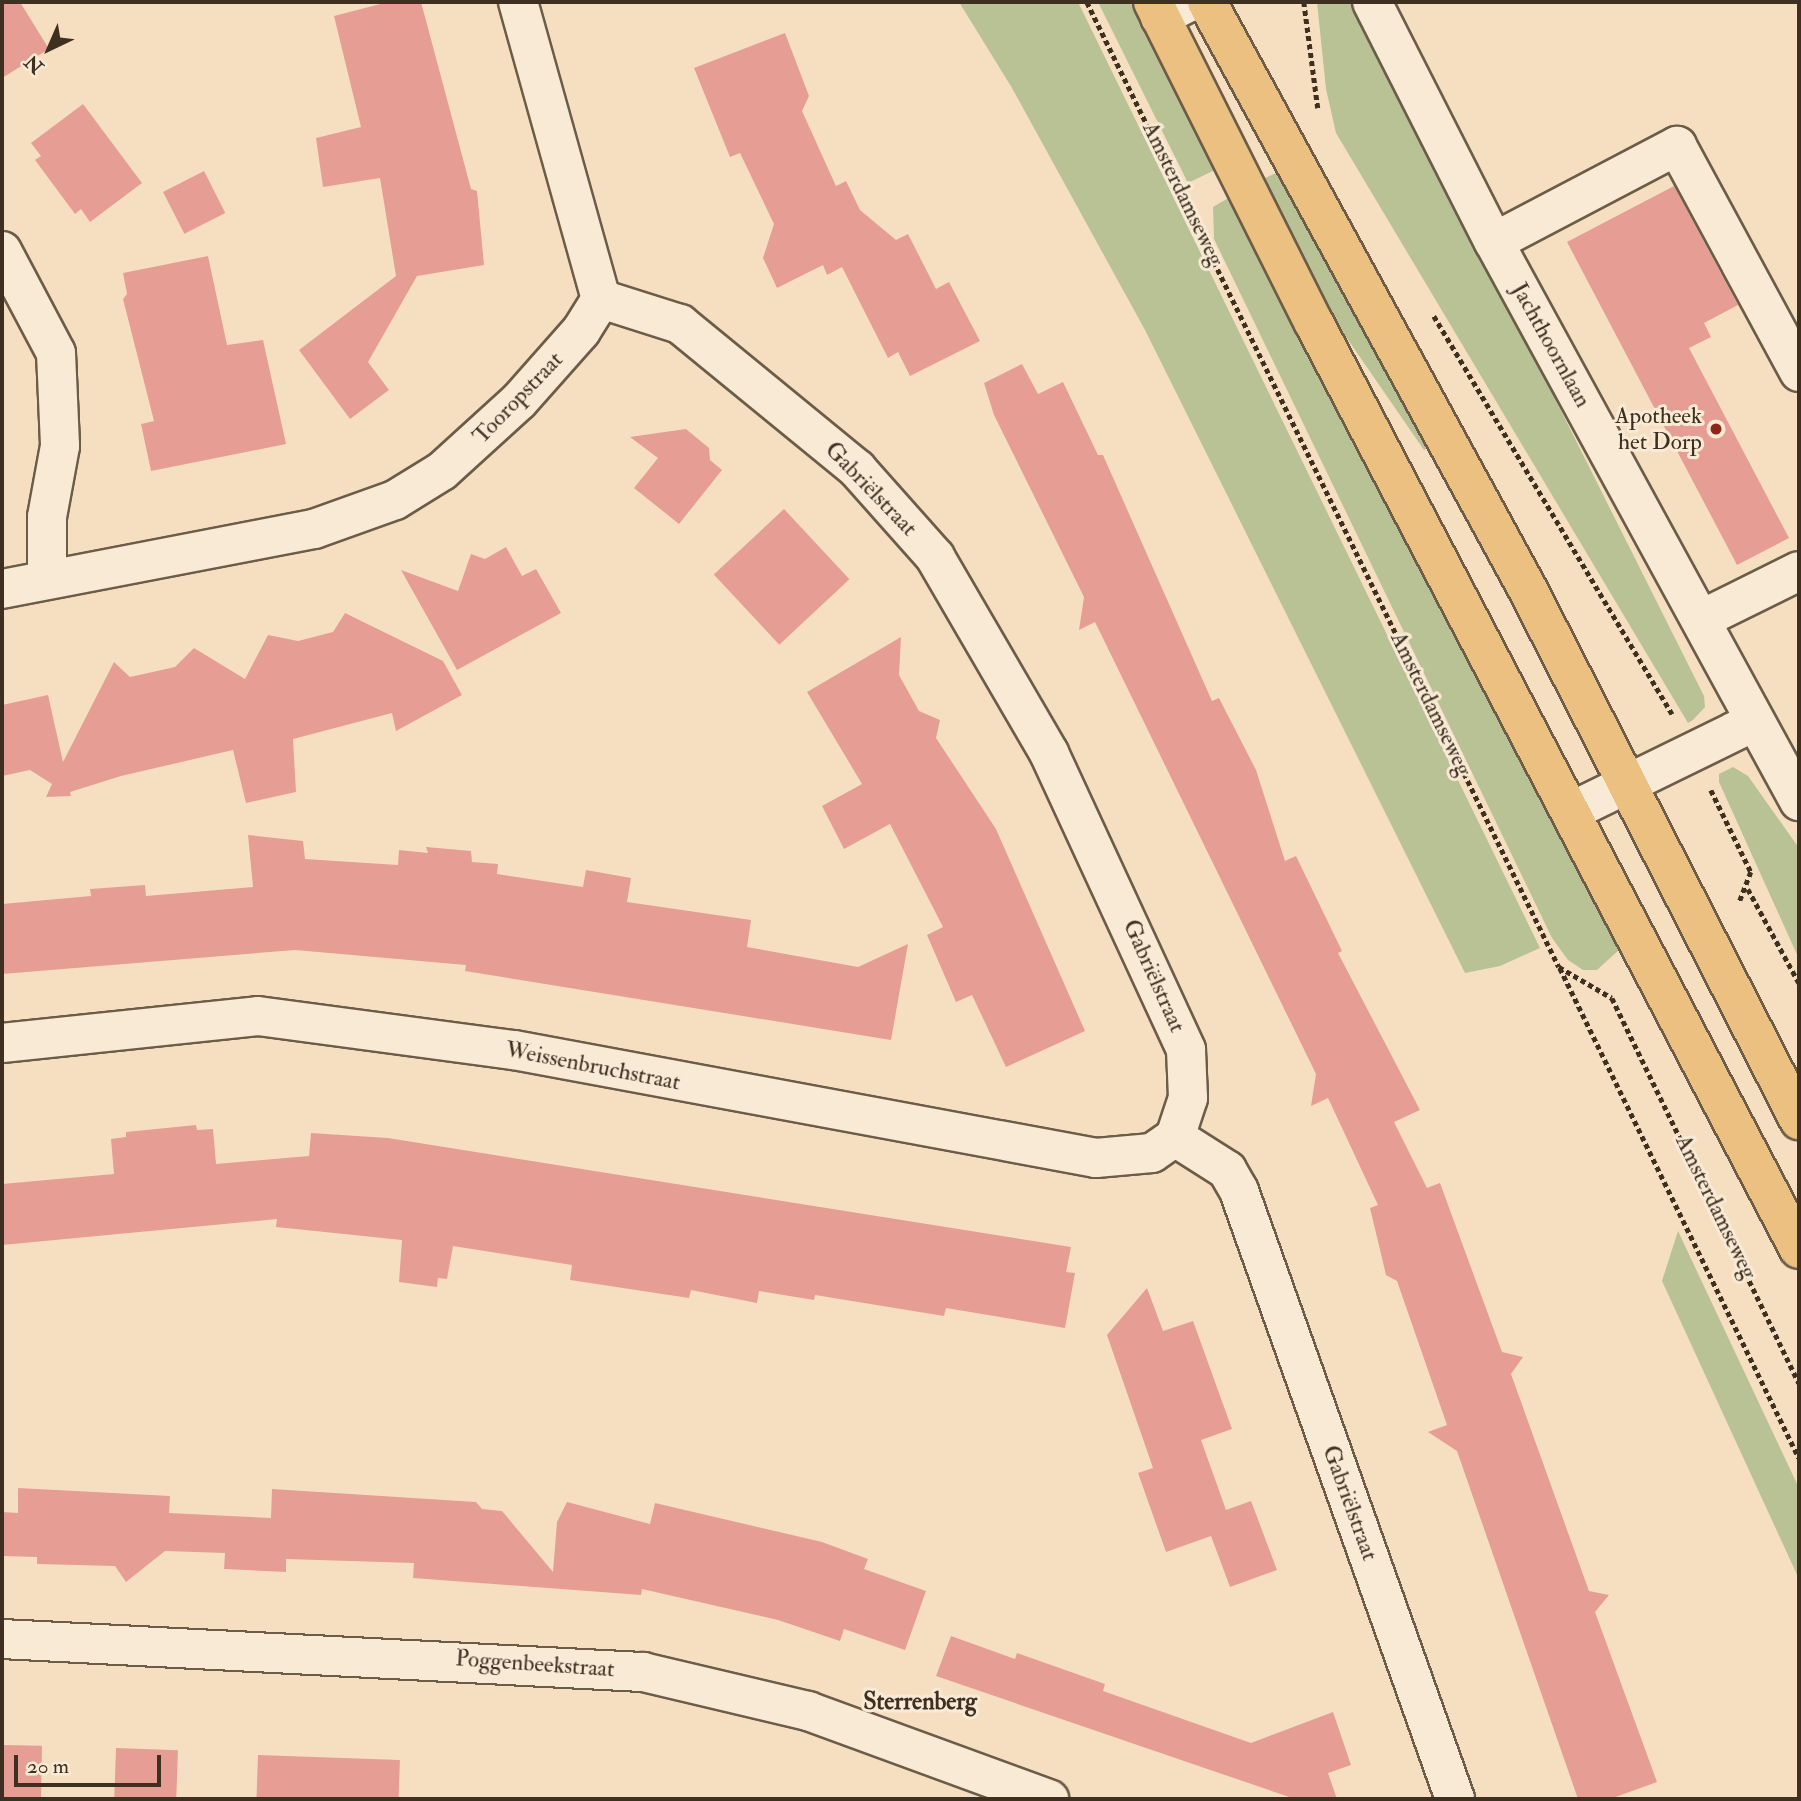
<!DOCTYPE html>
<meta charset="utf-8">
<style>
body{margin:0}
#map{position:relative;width:1801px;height:1801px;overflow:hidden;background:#f6dfc0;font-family:"IM FELL Double Pica",serif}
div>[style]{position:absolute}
.green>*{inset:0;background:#b8c295}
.building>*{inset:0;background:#e69e94;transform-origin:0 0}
.path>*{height:4.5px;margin-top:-2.25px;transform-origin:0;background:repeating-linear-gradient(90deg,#3e3020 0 5px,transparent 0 8.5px)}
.roads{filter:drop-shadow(2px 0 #6c5c48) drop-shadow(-2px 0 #6c5c48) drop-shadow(0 2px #6c5c48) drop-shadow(0 -2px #6c5c48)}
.minor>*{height:38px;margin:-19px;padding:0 19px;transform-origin:19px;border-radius:19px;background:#f9ead6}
.major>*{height:38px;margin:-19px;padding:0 19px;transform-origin:19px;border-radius:19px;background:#ebc080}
.dots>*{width:19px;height:19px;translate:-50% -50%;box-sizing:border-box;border:4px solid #f9ead6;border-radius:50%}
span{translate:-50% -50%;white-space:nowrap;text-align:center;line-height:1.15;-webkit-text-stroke:6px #f9ead6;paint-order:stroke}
.street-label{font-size:23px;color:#3e3020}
.poi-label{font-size:23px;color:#3e3020}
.right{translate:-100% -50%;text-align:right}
.neighbourhood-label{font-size:24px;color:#3e3020;font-weight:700}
.frame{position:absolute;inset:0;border:4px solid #3e3020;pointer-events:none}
.north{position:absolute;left:14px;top:14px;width:70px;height:70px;-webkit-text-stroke:5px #f9ead6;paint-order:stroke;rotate:224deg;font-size:19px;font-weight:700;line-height:28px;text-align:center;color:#3e3020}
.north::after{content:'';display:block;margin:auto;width:24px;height:32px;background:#3e3020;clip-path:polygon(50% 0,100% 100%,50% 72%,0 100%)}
.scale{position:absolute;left:14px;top:1755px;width:147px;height:32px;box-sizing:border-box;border:4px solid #3e3020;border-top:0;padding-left:9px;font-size:21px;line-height:24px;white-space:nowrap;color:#3e3020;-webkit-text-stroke:5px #f9ead6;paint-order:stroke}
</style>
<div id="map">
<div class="green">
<i style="clip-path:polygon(959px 2px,1078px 2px,1540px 948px,1500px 966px,1465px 973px,1145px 330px,1012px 88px)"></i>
<i style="clip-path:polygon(1098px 2px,1134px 2px,1221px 167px,1188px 183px)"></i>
<i style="clip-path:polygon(1317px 2px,1356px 2px,1704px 696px,1705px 707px,1693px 720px,1688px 723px,1336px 133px,1326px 89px)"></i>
<i style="clip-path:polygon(1284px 169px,1433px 445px,1424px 450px,1333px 318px,1261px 180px)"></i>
<i style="clip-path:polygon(1235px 194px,1621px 948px,1597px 970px,1583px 970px,1568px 960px,1552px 938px,1214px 239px,1213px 207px)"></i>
<i style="clip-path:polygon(1733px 767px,1748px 776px,1799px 848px,1799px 959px,1719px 782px,1719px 774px)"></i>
<i style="clip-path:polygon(1678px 1231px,1799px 1488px,1799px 1579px,1662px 1281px)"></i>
</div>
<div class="building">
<i style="clip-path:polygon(2px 2px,20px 2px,49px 49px,2px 78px)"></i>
<i style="clip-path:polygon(388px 2px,421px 2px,471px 189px,477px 191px,484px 265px,417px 276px,368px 362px,389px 390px,350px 419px,299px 350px,396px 276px,380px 178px,323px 187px,316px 138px,361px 127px,334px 16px)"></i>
<i style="clip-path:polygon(785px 33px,809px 96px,802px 111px,836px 186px,846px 181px,860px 210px,896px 240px,908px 234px,936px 289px,949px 282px,980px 341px,910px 376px,898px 352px,888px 358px,842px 267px,827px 275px,823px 265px,777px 288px,763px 258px,774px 224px,740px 153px,730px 157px,694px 68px)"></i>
<i style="clip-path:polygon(83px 104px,142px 183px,90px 222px,81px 209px,75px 214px,35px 160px,41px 156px,31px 143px)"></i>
<i style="left:204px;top:171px;width:47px;height:46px;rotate:63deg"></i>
<i style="clip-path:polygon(1674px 186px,1738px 305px,1704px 323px,1711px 337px,1689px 348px,1789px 538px,1737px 565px,1567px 242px)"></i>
<i style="clip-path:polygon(208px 256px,227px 345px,263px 340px,286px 444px,151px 471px,141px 424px,154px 421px,123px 299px,127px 294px,123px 273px)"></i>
<i style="clip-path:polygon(1022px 364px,1038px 394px,1063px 382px,1098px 455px,1103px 455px,1212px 701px,1219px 698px,1256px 770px,1285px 861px,1296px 856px,1342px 951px,1338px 953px,1420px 1110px,1394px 1122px,1427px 1188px,1440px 1183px,1502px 1352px,1523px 1357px,1511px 1374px,1589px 1591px,1609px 1595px,1595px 1612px,1657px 1782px,1610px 1799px,1578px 1799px,1457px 1451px,1428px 1432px,1447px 1425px,1397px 1281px,1386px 1275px,1370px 1208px,1378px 1205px,1328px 1098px,1311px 1106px,1316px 1074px,1095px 622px,1079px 630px,1084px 597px,994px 415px,984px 383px)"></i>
<i style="clip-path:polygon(686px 429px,709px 448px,710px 460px,722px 470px,679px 524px,634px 488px,658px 458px,630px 437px)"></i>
<i style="left:784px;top:509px;width:96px;height:96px;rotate:47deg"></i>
<i style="clip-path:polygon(506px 547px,522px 576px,536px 569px,561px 613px,457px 670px,401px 570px,458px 591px,471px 554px,485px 559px)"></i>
<i style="clip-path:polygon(345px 613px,443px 661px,462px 695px,396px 731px,392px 713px,293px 739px,296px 792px,246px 803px,233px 750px,121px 776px,70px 792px,71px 796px,46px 797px,52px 784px,30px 770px,2px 776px,2px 705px,48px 695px,63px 762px,114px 662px,130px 677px,175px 667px,194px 648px,245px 679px,268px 635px,298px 641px,333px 632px)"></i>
<i style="clip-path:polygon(901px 637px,899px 675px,919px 711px,940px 720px,936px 738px,996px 829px,1085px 1031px,1006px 1067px,972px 995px,956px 1002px,927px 935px,943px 927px,890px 824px,844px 849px,822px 806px,862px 784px,807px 692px)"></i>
<i style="clip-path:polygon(248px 835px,303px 841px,305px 859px,398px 865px,399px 850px,428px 853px,426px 847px,471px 851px,472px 862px,498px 864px,497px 874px,583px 887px,586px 870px,631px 878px,627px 902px,751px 920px,747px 947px,858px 967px,908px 944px,891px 1040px,465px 971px,466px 965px,295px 950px,2px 974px,2px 904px,91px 896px,90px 889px,145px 885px,146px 896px,253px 887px)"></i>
<i style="clip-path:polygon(196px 1125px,197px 1130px,213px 1129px,216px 1164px,309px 1156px,311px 1133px,388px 1138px,1071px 1247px,1066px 1272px,1075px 1273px,1065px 1328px,946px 1308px,944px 1316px,815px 1295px,814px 1300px,759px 1291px,757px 1303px,691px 1290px,689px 1298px,570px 1280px,572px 1265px,453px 1246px,447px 1279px,438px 1278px,437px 1287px,399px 1282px,402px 1240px,276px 1227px,277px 1219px,2px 1245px,2px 1184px,114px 1174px,111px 1139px,126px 1137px,126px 1132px)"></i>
<i style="clip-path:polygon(1147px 1288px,1163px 1331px,1193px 1321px,1232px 1429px,1201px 1440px,1226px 1510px,1251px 1501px,1277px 1570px,1230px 1587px,1211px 1536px,1166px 1552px,1138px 1473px,1153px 1468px,1107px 1335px)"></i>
<i style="clip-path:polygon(18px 1488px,170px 1496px,169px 1513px,271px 1518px,272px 1489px,476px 1502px,482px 1509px,502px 1511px,553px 1572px,557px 1522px,567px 1502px,650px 1524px,655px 1503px,822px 1542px,868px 1559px,864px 1569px,926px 1591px,905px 1650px,844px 1629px,840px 1641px,778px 1620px,642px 1589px,641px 1595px,413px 1578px,414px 1563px,286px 1559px,286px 1572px,224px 1569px,225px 1553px,165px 1551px,126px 1582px,115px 1566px,37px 1564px,37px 1557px,2px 1556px,2px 1512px,18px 1513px)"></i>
<i style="clip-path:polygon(951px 1636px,1015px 1659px,1017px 1653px,1105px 1684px,1103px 1691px,1251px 1743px,1333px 1712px,1351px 1765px,1328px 1773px,1337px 1799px,1295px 1799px,936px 1676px)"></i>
<i style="left:2px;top:1745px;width:40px;height:54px;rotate:1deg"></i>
<i style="left:116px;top:1748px;width:62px;height:51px;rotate:2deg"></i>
<i style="left:258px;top:1755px;width:142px;height:44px;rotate:2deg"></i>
</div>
<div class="path">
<i style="left:1087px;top:2px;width:1074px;rotate:63.94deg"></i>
<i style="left:1559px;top:967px;width:61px;rotate:30.3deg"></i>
<i style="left:1612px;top:998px;width:428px;rotate:64.1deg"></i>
<i style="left:1304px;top:2px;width:107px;rotate:82.5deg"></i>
<i style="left:1434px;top:316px;width:464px;rotate:59.1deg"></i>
<i style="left:1711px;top:790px;width:91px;rotate:64deg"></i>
<i style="left:1751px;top:872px;width:33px;rotate:111deg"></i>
<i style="left:1748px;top:889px;width:107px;rotate:61.5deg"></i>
<i style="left:1560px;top:968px;width:545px;rotate:64deg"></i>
</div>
<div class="roads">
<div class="minor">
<i style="left:1372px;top:2px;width:269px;rotate:63.1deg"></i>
<i style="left:1494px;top:242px;width:637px;rotate:61.38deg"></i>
<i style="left:1160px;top:17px;width:34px;rotate:-27deg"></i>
<i style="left:1494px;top:242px;width:207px;rotate:-27.7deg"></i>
<i style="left:1677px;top:146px;width:257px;rotate:61.6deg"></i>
<i style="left:2px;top:251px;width:115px;rotate:62.1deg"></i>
<i style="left:56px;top:353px;width:93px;rotate:87.5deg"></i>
<i style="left:60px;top:446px;width:72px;rotate:100.4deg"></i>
<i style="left:47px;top:517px;width:62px;rotate:90deg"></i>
<i style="left:601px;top:299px;width:83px;rotate:17.6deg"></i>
<i style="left:680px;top:324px;width:229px;rotate:39.3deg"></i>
<i style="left:857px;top:469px;width:118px;rotate:48.4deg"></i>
<i style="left:935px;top:557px;width:227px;rotate:59.8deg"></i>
<i style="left:1049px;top:753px;width:327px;rotate:65.2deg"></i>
<i style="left:1186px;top:1050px;width:48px;rotate:87.6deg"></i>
<i style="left:1188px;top:1098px;width:41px;rotate:108.4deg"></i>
<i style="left:1175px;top:1137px;width:62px;rotate:32.4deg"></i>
<i style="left:1227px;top:1170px;width:24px;rotate:60deg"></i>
<i style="left:1239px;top:1191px;width:645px;rotate:70.44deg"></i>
<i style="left:2px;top:589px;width:318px;rotate:-10.9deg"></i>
<i style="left:314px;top:529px;width:86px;rotate:-19.7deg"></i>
<i style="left:395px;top:500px;width:55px;rotate:-31.7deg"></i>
<i style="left:442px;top:471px;width:104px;rotate:-42.3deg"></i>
<i style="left:519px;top:401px;width:94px;rotate:-48.5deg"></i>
<i style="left:581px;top:331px;width:38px;rotate:-58deg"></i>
<i style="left:601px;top:299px;width:308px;rotate:-105.6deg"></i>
<i style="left:1702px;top:619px;width:108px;rotate:-26.3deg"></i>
<i style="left:1572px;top:811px;width:203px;rotate:-26.1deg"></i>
<i style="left:2px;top:1043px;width:257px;rotate:-6deg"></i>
<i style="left:258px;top:1016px;width:258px;rotate:7.6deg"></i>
<i style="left:514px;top:1050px;width:592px;rotate:10.51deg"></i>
<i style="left:1096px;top:1158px;width:56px;rotate:-5.1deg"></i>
<i style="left:1152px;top:1153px;width:28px;rotate:-35deg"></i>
<i style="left:2px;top:1639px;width:642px;rotate:2.95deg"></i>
<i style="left:643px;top:1672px;width:170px;rotate:13.3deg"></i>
<i style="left:808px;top:1711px;width:257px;rotate:20.1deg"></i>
</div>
<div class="major">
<i style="left:1153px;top:2px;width:359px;rotate:63.4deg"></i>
<i style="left:1314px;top:323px;width:1045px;rotate:62.36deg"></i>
<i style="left:1207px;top:2px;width:665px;rotate:61.36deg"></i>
<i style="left:1526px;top:586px;width:600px;rotate:62.92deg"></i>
</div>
</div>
<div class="dots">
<i style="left:1716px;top:429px;background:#8f2418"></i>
</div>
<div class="street-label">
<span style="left:1183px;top:194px;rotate:64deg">Amsterdamseweg</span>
<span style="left:1551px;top:345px;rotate:61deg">Jachthoornlaan</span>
<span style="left:518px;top:398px;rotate:-46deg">Tooropstraat</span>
<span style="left:871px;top:489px;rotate:46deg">Gabriëlstraat</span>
<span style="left:1431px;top:704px;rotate:64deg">Amsterdamseweg</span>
<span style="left:1154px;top:976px;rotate:66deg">Gabriëlstraat</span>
<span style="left:593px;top:1066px;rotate:11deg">Weissenbruchstraat</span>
<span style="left:1716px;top:1207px;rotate:64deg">Amsterdamseweg</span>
<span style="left:1350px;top:1503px;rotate:70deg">Gabriëlstraat</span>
<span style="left:535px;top:1664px;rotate:4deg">Poggenbeekstraat</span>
</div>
<div class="poi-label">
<span class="right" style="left:1702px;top:429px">Apotheek<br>het Dorp</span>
</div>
<div class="neighbourhood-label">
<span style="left:920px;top:1702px">Sterrenberg</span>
</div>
<div class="frame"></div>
<div class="north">N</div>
<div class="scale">20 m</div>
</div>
